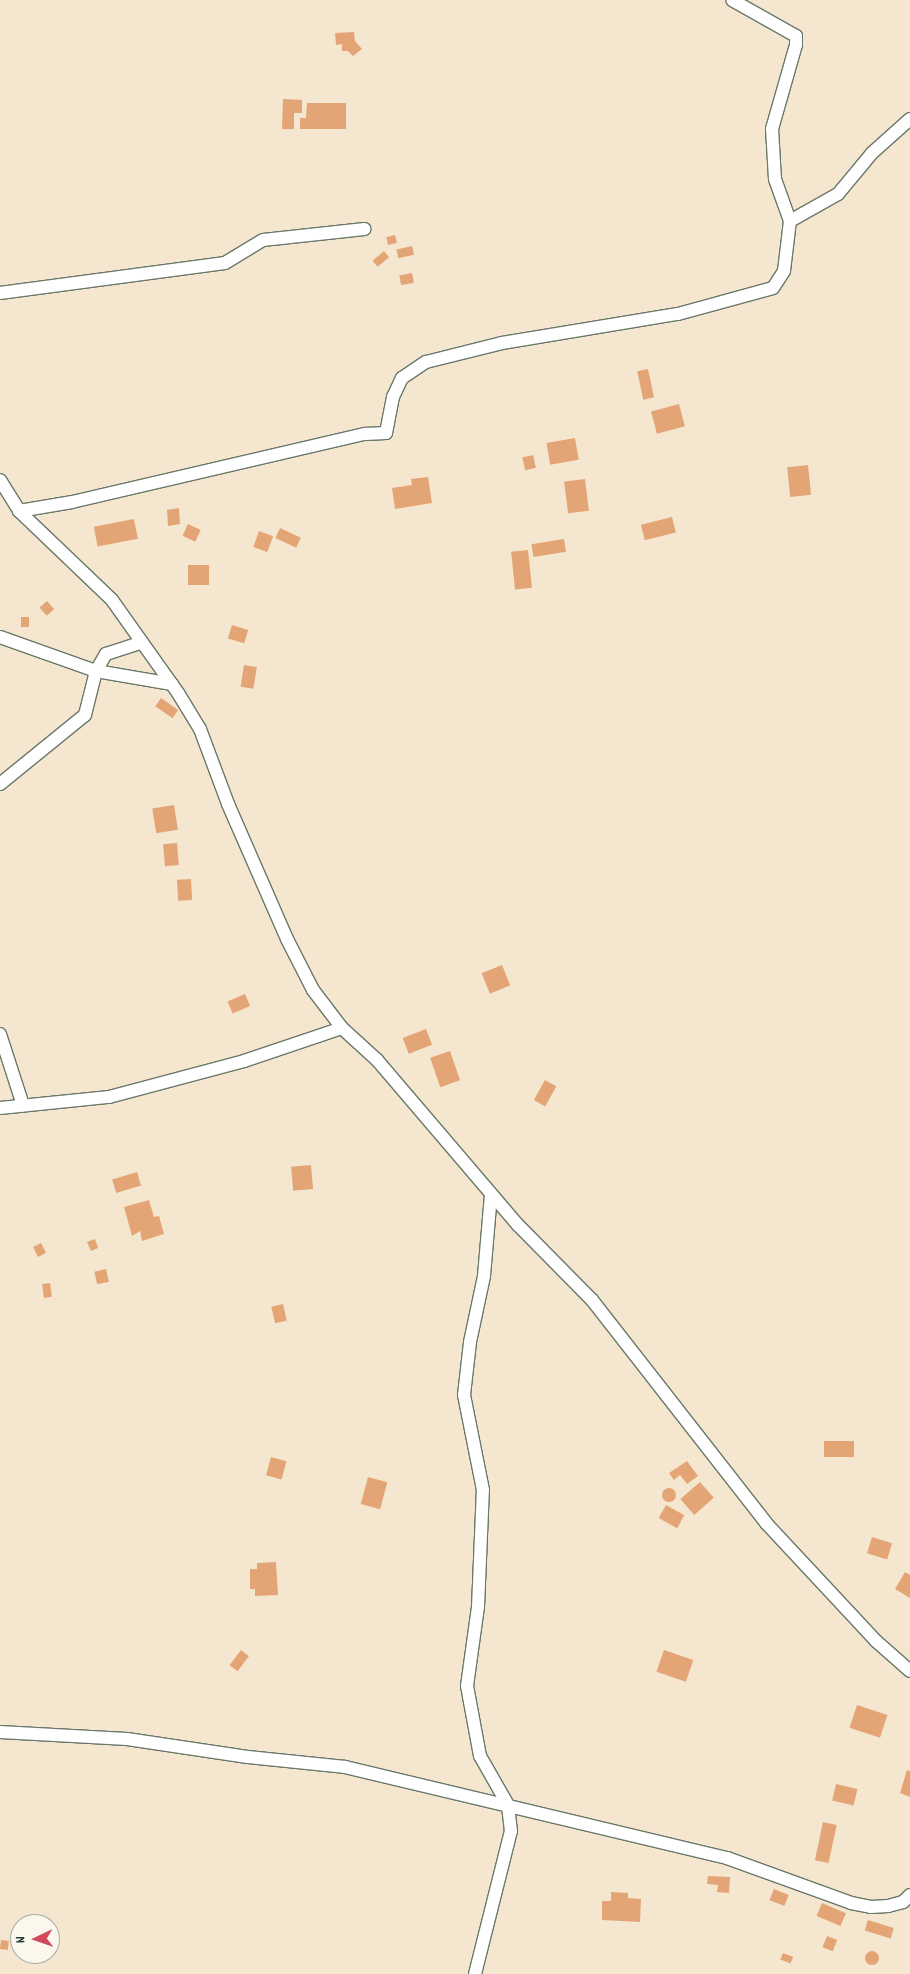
<!DOCTYPE html>
<style>
body{margin:0}
#map{position:relative;width:910px;height:1974px;overflow:hidden;background:#f5e7cf;font-family:Dekko,sans-serif}
div>[style]{position:absolute}
.building>*{inset:0;background:#e4a576;transform-origin:0 0}
.round{border-radius:50%}
.roads{filter:drop-shadow(1px 0 #6a786a) drop-shadow(-1px 0 #6a786a) drop-shadow(0 1px #6a786a) drop-shadow(0 -1px #6a786a)}
.street>*{height:12px;margin:-6px;padding:0 6px;transform-origin:6px;border-radius:6px;background:#fff}
span{translate:-50% -50%;white-space:nowrap;text-align:center;line-height:1.15;-webkit-text-stroke:5px #fbf7ec;paint-order:stroke}
.north{position:absolute;left:10px;top:1914px;width:50px;height:50px;box-sizing:border-box;background:#fbf7ec;border:1px solid #a3ada2;border-radius:50%;rotate:267deg;font-size:14px;font-weight:700;line-height:20px;text-align:center;color:#1f3d34}
.north::after{content:'';display:block;margin:auto;width:18px;height:22px;background:#d1495b;clip-path:polygon(50% 0,100% 100%,50% 72%,0 100%)}
</style>
<div id="map">
<div class="building">
<i style="clip-path:polygon(354px 32px,355px 41px,362px 49px,353px 56px,348px 51px,342px 51px,342px 44px,336px 45px,335px 33px)"></i>
<i style="clip-path:polygon(283px 99px,302px 100px,302px 113px,294px 113px,294px 129px,282px 129px)"></i>
<i style="clip-path:polygon(307px 103px,346px 103px,346px 129px,300px 129px,300px 118px,306px 118px)"></i>
<i style="left:395px;top:235px;width:8px;height:9px;rotate:76deg"></i>
<i style="left:412px;top:246px;width:9px;height:16px;rotate:77deg"></i>
<i style="left:384px;top:251px;width:8px;height:15px;rotate:50deg"></i>
<i style="left:412px;top:273px;width:10px;height:13px;rotate:79deg"></i>
<i style="left:648px;top:369px;width:29px;height:11px;rotate:78deg"></i>
<i style="left:679px;top:404px;width:23px;height:29px;rotate:75deg"></i>
<i style="left:575px;top:438px;width:22px;height:29px;rotate:80deg"></i>
<i style="left:533px;top:455px;width:13px;height:11px;rotate:77deg"></i>
<i style="left:808px;top:465px;width:30px;height:21px;rotate:84deg"></i>
<i style="clip-path:polygon(428px 477px,432px 503px,395px 509px,392px 488px,412px 485px,411px 479px)"></i>
<i style="left:585px;top:479px;width:32px;height:21px;rotate:83deg"></i>
<i style="clip-path:polygon(179px 508px,180px 524px,168px 526px,167px 510px)"></i>
<i style="left:672px;top:517px;width:16px;height:32px;rotate:76deg"></i>
<i style="left:134px;top:519px;width:20px;height:41px;rotate:79deg"></i>
<i style="left:188px;top:524px;width:14px;height:13px;rotate:25deg"></i>
<i style="left:280px;top:528px;width:23px;height:11px;rotate:25deg"></i>
<i style="left:259px;top:531px;width:15px;height:17px;rotate:20deg"></i>
<i style="left:564px;top:539px;width:13px;height:33px;rotate:81deg"></i>
<i style="left:528px;top:550px;width:38px;height:17px;rotate:84deg"></i>
<i style="left:188px;top:565px;width:21px;height:20px"></i>
<i style="left:47px;top:601px;width:11px;height:10px;rotate:49deg"></i>
<i style="left:21px;top:617px;width:8px;height:10px"></i>
<i style="left:232px;top:625px;width:17px;height:14px;rotate:17deg"></i>
<i style="left:244px;top:665px;width:13px;height:22px;rotate:9deg"></i>
<i style="left:161px;top:698px;width:21px;height:10px;rotate:35deg"></i>
<i style="left:174px;top:805px;width:25px;height:22px;rotate:81deg"></i>
<i style="left:177px;top:843px;width:22px;height:14px;rotate:85deg"></i>
<i style="left:191px;top:879px;width:21px;height:14px;rotate:87deg"></i>
<i style="left:502px;top:965px;width:22px;height:22px;rotate:68deg"></i>
<i style="left:245px;top:994px;width:13px;height:19px;rotate:67deg"></i>
<i style="left:426px;top:1029px;width:17px;height:25px;rotate:69deg"></i>
<i style="left:450px;top:1051px;width:31px;height:21px;rotate:71deg"></i>
<i style="left:545px;top:1080px;width:13px;height:23px;rotate:29deg"></i>
<i style="left:311px;top:1165px;width:24px;height:20px;rotate:85deg"></i>
<i style="left:137px;top:1172px;width:14px;height:26px;rotate:73deg"></i>
<i style="clip-path:polygon(149px 1200px,154px 1217px,159px 1216px,164px 1234px,142px 1241px,140px 1231px,132px 1236px,124px 1207px)"></i>
<i style="clip-path:polygon(95px 1239px,98px 1248px,91px 1251px,87px 1242px)"></i>
<i style="left:41px;top:1243px;width:11px;height:9px;rotate:63deg"></i>
<i style="left:106px;top:1269px;width:13px;height:12px;rotate:77deg"></i>
<i style="left:50px;top:1283px;width:14px;height:8px;rotate:82deg"></i>
<i style="left:283px;top:1304px;width:17px;height:12px;rotate:77deg"></i>
<i style="left:824px;top:1441px;width:30px;height:16px"></i>
<i style="left:271px;top:1457px;width:16px;height:19px;rotate:15deg"></i>
<i style="clip-path:polygon(687px 1461px,698px 1476px,687px 1484px,680px 1475px,674px 1480px,669px 1473px)"></i>
<i style="left:368px;top:1477px;width:20px;height:28px;rotate:15deg"></i>
<i style="left:700px;top:1482px;width:21px;height:26px;rotate:49deg"></i>
<i class="round" style="left:662px;top:1488px;width:14px;height:14px"></i>
<i style="left:666px;top:1505px;width:21px;height:15px;rotate:29deg"></i>
<i style="left:872px;top:1537px;width:21px;height:17px;rotate:17deg"></i>
<i style="clip-path:polygon(276px 1562px,278px 1595px,255px 1596px,255px 1589px,250px 1589px,250px 1569px,257px 1569px,257px 1563px)"></i>
<i style="clip-path:polygon(905px 1572px,910px 1575px,910px 1598px,895px 1589px)"></i>
<i style="left:241px;top:1650px;width:10px;height:19px;rotate:37deg"></i>
<i style="left:664px;top:1650px;width:31px;height:23px;rotate:19deg"></i>
<i style="left:857px;top:1705px;width:32px;height:24px;rotate:18deg"></i>
<i style="clip-path:polygon(907px 1770px,910px 1771px,910px 1797px,900px 1793px)"></i>
<i style="left:836px;top:1784px;width:22px;height:17px;rotate:13deg"></i>
<i style="left:823px;top:1822px;width:14px;height:39px;rotate:12deg"></i>
<i style="clip-path:polygon(708px 1876px,730px 1877px,729px 1893px,717px 1892px,718px 1885px,707px 1884px)"></i>
<i style="left:774px;top:1889px;width:16px;height:12px;rotate:22deg"></i>
<i style="clip-path:polygon(611px 1892px,628px 1893px,628px 1898px,641px 1899px,640px 1922px,602px 1920px,602px 1901px,611px 1901px)"></i>
<i style="left:822px;top:1903px;width:26px;height:14px;rotate:23deg"></i>
<i style="left:868px;top:1920px;width:27px;height:11px;rotate:17deg"></i>
<i style="left:827px;top:1936px;width:11px;height:12px;rotate:22deg"></i>
<i style="left:1px;top:1940px;width:8px;height:9px;rotate:7deg"></i>
<i class="round" style="left:865px;top:1951px;width:14px;height:14px"></i>
<i style="left:783px;top:1953px;width:11px;height:7px;rotate:22deg"></i>
</div>
<div class="roads">
<div class="street">
<i style="left:790px;top:221px;width:55px;rotate:-29.4deg"></i>
<i style="left:838px;top:194px;width:53px;rotate:-50.3deg"></i>
<i style="left:872px;top:153px;width:51px;rotate:-41.8deg"></i>
<i style="left:0;top:293px;width:227px;rotate:-7.6deg"></i>
<i style="left:225px;top:263px;width:44px;rotate:-31.2deg"></i>
<i style="left:263px;top:240px;width:102px;rotate:-6.2deg"></i>
<i style="left:0;top:480px;width:36px;rotate:58deg"></i>
<i style="left:19px;top:511px;width:129px;rotate:43.7deg"></i>
<i style="left:112px;top:600px;width:114px;rotate:54.6deg"></i>
<i style="left:178px;top:693px;width:42px;rotate:58.6deg"></i>
<i style="left:200px;top:729px;width:80px;rotate:69.5deg"></i>
<i style="left:228px;top:804px;width:147px;rotate:66.4deg"></i>
<i style="left:287px;top:939px;width:57px;rotate:63deg"></i>
<i style="left:313px;top:990px;width:48px;rotate:52.7deg"></i>
<i style="left:342px;top:1028px;width:47px;rotate:42.4deg"></i>
<i style="left:377px;top:1060px;width:217px;rotate:49.5deg"></i>
<i style="left:518px;top:1225px;width:105px;rotate:45.4deg"></i>
<i style="left:592px;top:1300px;width:283px;rotate:52deg"></i>
<i style="left:766px;top:1523px;width:161px;rotate:47deg"></i>
<i style="left:876px;top:1641px;width:45px;rotate:41.4deg"></i>
<i style="left:19px;top:511px;width:54px;rotate:-9.6deg"></i>
<i style="left:72px;top:502px;width:301px;rotate:-13.1deg"></i>
<i style="left:365px;top:434px;width:21px;rotate:-3deg"></i>
<i style="left:386px;top:433px;width:37px;rotate:-79deg"></i>
<i style="left:393px;top:397px;width:21px;rotate:-65deg"></i>
<i style="left:402px;top:378px;width:29px;rotate:-34deg"></i>
<i style="left:426px;top:362px;width:78px;rotate:-14deg"></i>
<i style="left:502px;top:343px;width:178px;rotate:-9.4deg"></i>
<i style="left:678px;top:314px;width:98px;rotate:-15.3deg"></i>
<i style="left:773px;top:288px;width:20px;rotate:-57deg"></i>
<i style="left:784px;top:271px;width:50px;rotate:-83.2deg"></i>
<i style="left:790px;top:221px;width:45px;rotate:-109.7deg"></i>
<i style="left:775px;top:179px;width:50px;rotate:-93.4deg"></i>
<i style="left:772px;top:129px;width:87px;rotate:-74.1deg"></i>
<i style="left:796px;top:45px;width:9px;rotate:-90deg"></i>
<i style="left:796px;top:36px;width:73px;rotate:-150.6deg"></i>
<i style="left:0;top:637px;width:102px;rotate:19.5deg"></i>
<i style="left:96px;top:671px;width:77px;rotate:9.7deg"></i>
<i style="left:0;top:784px;width:109px;rotate:-39.1deg"></i>
<i style="left:85px;top:715px;width:45px;rotate:-76deg"></i>
<i style="left:96px;top:671px;width:20px;rotate:-60deg"></i>
<i style="left:106px;top:654px;width:38px;rotate:-18deg"></i>
<i style="left:0;top:1034px;width:75px;rotate:72.1deg"></i>
<i style="left:0;top:1108px;width:110px;rotate:-5.8deg"></i>
<i style="left:109px;top:1097px;width:140px;rotate:-14.9deg"></i>
<i style="left:244px;top:1061px;width:103px;rotate:-18.6deg"></i>
<i style="left:0;top:1732px;width:127px;rotate:3.2deg"></i>
<i style="left:127px;top:1739px;width:122px;rotate:8.5deg"></i>
<i style="left:248px;top:1757px;width:98px;rotate:5.9deg"></i>
<i style="left:345px;top:1767px;width:393px;rotate:13.4deg"></i>
<i style="left:727px;top:1858px;width:132px;rotate:19.9deg"></i>
<i style="left:851px;top:1903px;width:20px;rotate:11deg"></i>
<i style="left:871px;top:1907px;width:17px;rotate:-3deg"></i>
<i style="left:888px;top:1906px;width:16px;rotate:-15deg"></i>
<i style="left:903px;top:1902px;width:10px;rotate:-45deg"></i>
<i style="left:475px;top:1974px;width:147px;rotate:-75.9deg"></i>
<i style="left:511px;top:1831px;width:26px;rotate:-97deg"></i>
<i style="left:508px;top:1805px;width:56px;rotate:-119.7deg"></i>
<i style="left:480px;top:1756px;width:71px;rotate:-100.5deg"></i>
<i style="left:467px;top:1686px;width:80px;rotate:-82.1deg"></i>
<i style="left:478px;top:1607px;width:117px;rotate:-87.6deg"></i>
<i style="left:483px;top:1490px;width:97px;rotate:-101.3deg"></i>
<i style="left:464px;top:1395px;width:53px;rotate:-83.5deg"></i>
<i style="left:470px;top:1342px;width:67px;rotate:-78deg"></i>
<i style="left:484px;top:1276px;width:82px;rotate:-85.1deg"></i>
</div>
</div>
<div class="north">N</div>
</div>
